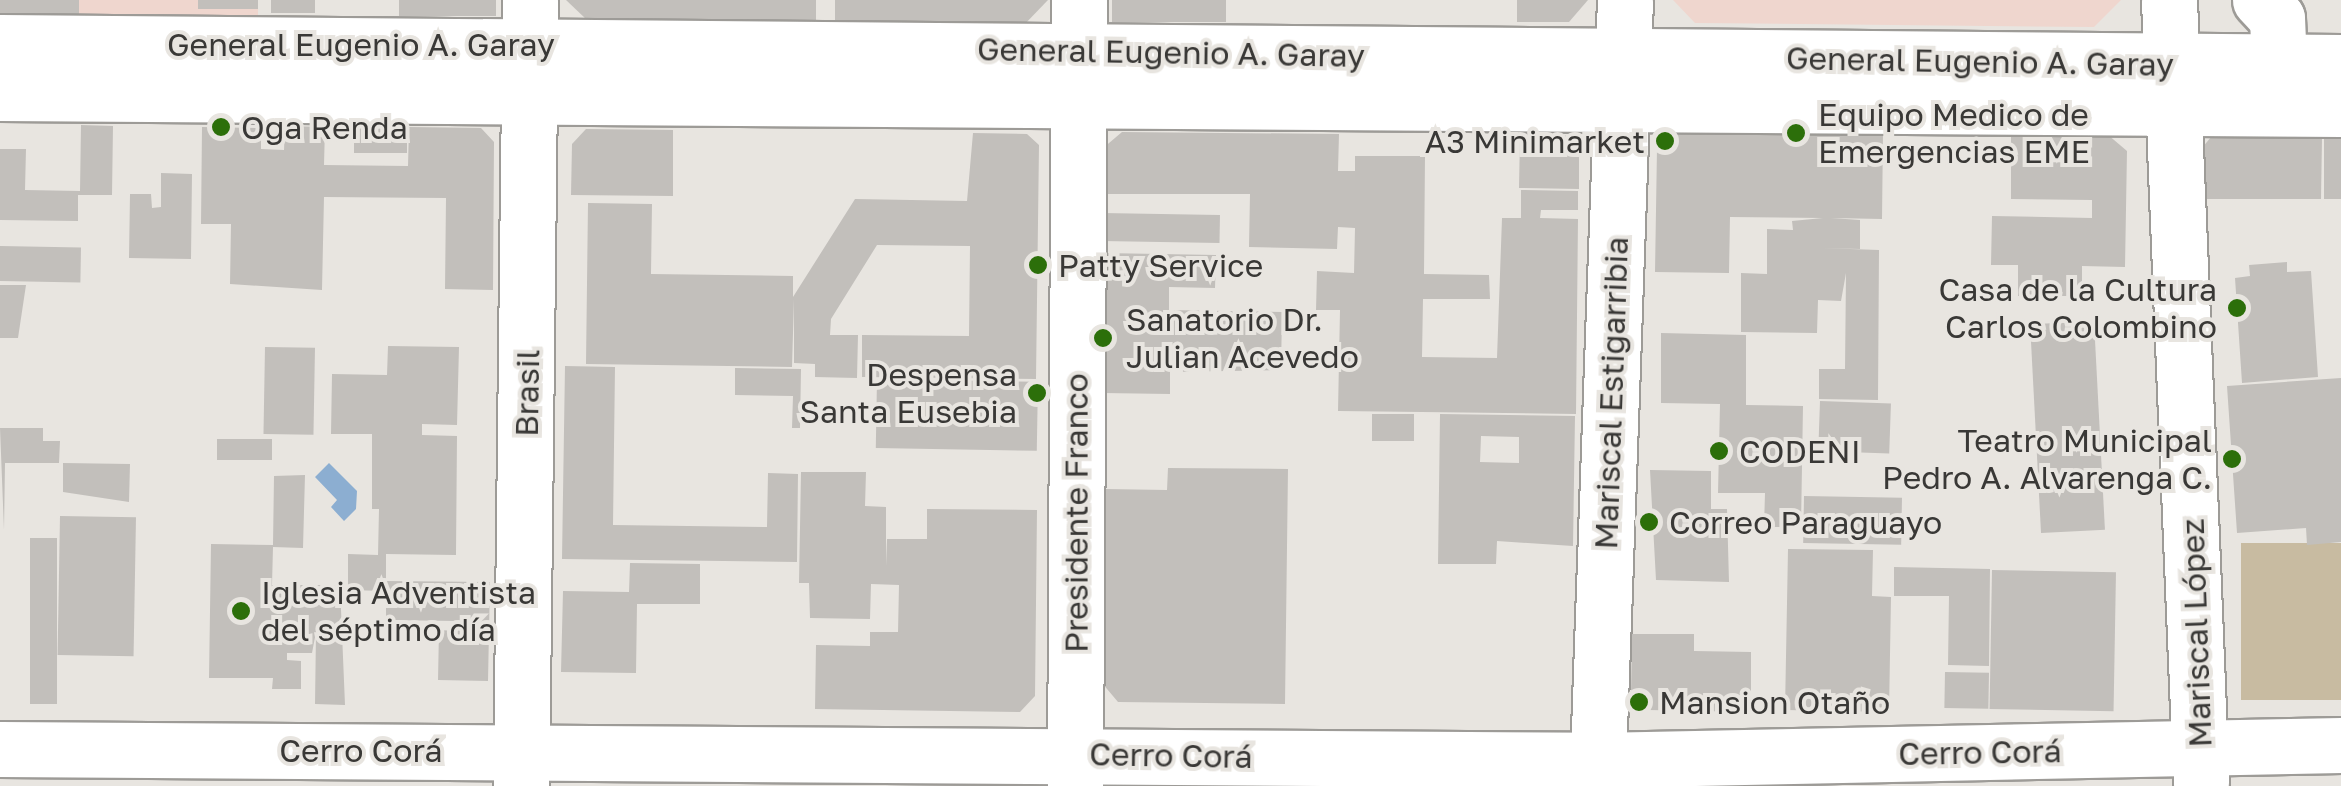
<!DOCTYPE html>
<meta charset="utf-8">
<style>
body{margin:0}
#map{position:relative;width:2341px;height:786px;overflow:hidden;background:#e8e5e0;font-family:"Golos Text",sans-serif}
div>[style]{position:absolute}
.education>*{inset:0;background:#efd6ce;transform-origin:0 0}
.green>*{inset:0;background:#c8bba1;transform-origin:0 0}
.water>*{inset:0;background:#8caed1}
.building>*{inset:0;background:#c2bfbb;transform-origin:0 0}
.roads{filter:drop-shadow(2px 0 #9d9b97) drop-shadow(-2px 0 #9d9b97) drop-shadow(0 2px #9d9b97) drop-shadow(0 -2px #9d9b97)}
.minor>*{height:55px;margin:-27.5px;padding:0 27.5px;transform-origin:27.5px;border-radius:27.5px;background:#fff}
.dots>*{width:28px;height:28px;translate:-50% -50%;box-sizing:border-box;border:5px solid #e8e5e0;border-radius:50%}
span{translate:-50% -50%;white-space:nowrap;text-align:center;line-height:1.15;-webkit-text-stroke:8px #e8e5e0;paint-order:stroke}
.street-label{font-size:32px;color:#393836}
.poi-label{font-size:32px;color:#393836}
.left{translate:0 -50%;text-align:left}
.right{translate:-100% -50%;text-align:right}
</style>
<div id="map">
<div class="education">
<i style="left:0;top:0;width:258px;height:16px"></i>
<i style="clip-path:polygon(1673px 0,2121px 0,2094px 27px,1695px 23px)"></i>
</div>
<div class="green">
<i style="left:2341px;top:543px;width:157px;height:100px;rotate:90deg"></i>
</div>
<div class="water">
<i style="clip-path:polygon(329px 463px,357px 491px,356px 509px,344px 521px,331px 507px,337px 500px,315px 477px)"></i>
</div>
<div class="building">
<i style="left:0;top:0;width:79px;height:15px"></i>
<i style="left:198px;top:0;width:60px;height:9px"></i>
<i style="left:271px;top:0;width:44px;height:13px"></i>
<i style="left:399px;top:0;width:97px;height:16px"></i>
<i style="clip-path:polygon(566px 0,816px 0,816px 22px,587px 20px)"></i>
<i style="clip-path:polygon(835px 0,1048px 0,1022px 27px,835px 23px)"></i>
<i style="left:1112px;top:0;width:114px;height:22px"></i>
<i style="clip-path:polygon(1517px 0,1588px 0,1569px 22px,1517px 22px)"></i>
<i style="clip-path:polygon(81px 125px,113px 126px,112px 195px,78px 195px,78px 221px,0 220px,0 149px,26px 149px,25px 190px,80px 191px)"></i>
<i style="clip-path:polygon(285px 126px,325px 127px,324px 165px,408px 166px,409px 127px,481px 128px,494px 142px,493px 290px,445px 289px,446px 198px,324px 197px,322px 290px,230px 284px,231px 224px,201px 224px,202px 127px,261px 128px,261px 149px,284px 150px)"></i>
<i style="left:354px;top:127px;width:53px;height:26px"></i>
<i style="clip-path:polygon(586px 129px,673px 130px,673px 196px,571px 195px,572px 144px)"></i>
<i style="clip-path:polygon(1122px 132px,1339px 134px,1338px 171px,1355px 171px,1355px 156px,1425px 156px,1424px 274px,1489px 275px,1490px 299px,1423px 299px,1422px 357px,1497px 358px,1502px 218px,1521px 218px,1521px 190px,1578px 191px,1578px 210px,1541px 210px,1540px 218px,1578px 219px,1576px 414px,1338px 411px,1340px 310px,1316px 310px,1317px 271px,1354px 273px,1355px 228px,1338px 227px,1337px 249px,1249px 247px,1250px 194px,1104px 194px,1102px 149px)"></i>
<i style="clip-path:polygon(973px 133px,1027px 134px,1039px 145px,1036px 379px,862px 377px,862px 335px,969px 336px,970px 246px,877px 245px,831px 319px,830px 335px,858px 335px,857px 378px,815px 377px,815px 364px,794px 363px,794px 299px,792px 367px,586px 364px,588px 203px,652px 204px,651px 274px,793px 276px,793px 297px,855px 199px,967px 201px)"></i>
<i style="clip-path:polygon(1883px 133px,1882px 219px,1831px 218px,1860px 220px,1860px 249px,1822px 248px,1879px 250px,1878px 400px,1819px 399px,1819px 369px,1845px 369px,1846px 273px,1841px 301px,1818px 300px,1817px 333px,1741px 332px,1741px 273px,1767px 274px,1767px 229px,1793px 230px,1792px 221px,1823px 218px,1730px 217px,1729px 273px,1655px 272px,1657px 148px,1672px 135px)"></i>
<i style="clip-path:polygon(2011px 133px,2107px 134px,2127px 151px,2125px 267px,2082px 266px,2082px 296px,2018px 296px,2018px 265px,1991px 265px,1992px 216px,2092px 218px,2092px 200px,2011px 199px)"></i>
<i style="clip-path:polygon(1520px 134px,1565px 135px,1579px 152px,1579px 189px,1519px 188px)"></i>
<i style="clip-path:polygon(2211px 137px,2322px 138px,2321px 199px,2204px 199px,2202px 148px)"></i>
<i style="left:2324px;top:138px;width:17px;height:61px"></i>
<i style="clip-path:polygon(161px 173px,192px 174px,191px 259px,129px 258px,130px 194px,151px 194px,152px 208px,161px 207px)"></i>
<i style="left:1102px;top:213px;width:118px;height:28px;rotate:1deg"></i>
<i style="left:0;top:246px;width:81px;height:35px;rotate:1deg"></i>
<i style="clip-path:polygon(1103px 253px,1216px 255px,1215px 288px,1169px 287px,1169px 310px,1282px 312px,1281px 370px,1170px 372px,1170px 394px,1103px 393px)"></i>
<i style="clip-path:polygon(2287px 262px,2287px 272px,2311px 271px,2318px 377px,2242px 383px,2235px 278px,2250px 276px,2249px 265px)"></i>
<i style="clip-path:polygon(0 285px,26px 285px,18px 338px,0 338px)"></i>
<i style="left:2094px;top:321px;width:209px;height:64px;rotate:87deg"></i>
<i style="clip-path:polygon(1661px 333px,1746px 335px,1746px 405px,1803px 406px,1801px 527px,1764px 527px,1765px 493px,1718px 493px,1720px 404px,1661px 403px)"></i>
<i style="clip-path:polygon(388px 346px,459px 347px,457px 425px,422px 424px,422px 435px,457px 436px,456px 555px,386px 554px,386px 581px,490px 582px,488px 681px,438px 680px,439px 630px,456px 631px,456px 621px,386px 620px,386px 591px,348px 590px,348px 554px,378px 555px,379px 509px,372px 509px,372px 434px,331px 434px,332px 374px,387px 375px)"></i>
<i style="left:265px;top:347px;width:50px;height:87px;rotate:1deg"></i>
<i style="clip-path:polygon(565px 366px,615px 367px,613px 525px,767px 527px,768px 473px,798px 474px,797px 562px,562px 559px)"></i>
<i style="clip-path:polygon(735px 368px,801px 369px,800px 428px,792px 428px,793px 396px,735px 395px)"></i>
<i style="clip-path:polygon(2341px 378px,2341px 542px,2307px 545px,2306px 528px,2237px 533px,2227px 386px)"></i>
<i style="left:877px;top:379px;width:161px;height:69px;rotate:1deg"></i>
<i style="left:1820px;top:401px;width:71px;height:50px;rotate:2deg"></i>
<i style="left:1372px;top:414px;width:42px;height:27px"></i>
<i style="clip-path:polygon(evenodd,1440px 414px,1575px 416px,1573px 546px,1497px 541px,1496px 564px,1438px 564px,1440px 414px,1481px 436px,1519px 437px,1519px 463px,1480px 462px,1481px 436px)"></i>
<i style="clip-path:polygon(0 428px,43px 428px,43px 441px,60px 441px,59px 463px,5px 463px,4px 530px)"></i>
<i style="left:217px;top:439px;width:55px;height:21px"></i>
<i style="clip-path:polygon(63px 463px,130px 464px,129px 502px,63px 492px)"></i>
<i style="clip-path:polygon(1168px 468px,1288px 469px,1285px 704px,1118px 702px,1102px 683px,1105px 489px,1167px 490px)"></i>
<i style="clip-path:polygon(1650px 470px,1711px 471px,1711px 509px,1727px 509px,1729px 582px,1656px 580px)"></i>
<i style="clip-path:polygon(801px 472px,866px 472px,865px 506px,886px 507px,886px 566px,887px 539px,927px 539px,927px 509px,1037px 510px,1035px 696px,1020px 712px,815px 709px,816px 645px,870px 646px,870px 632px,898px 632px,899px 585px,871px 584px,870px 619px,810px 618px,809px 583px,799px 583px)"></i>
<i style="clip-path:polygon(305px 475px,303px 548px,273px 547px,272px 585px,340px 585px,345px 705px,315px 704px,316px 632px,312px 653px,287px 653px,287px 660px,301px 661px,301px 689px,272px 689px,273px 678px,209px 678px,211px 544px,273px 545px,274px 476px)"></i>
<i style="left:1804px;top:496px;width:98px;height:47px;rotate:1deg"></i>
<i style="left:60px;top:516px;width:76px;height:139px;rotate:1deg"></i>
<i style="left:30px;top:538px;width:27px;height:166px"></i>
<i style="clip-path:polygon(1788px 549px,1873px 550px,1872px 596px,1891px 597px,1889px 712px,1785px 710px)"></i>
<i style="clip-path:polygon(630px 563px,700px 564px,700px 604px,637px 604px,636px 673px,561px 672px,563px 591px,629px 592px)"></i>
<i style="clip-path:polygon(1894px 567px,1990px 569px,1989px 666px,1948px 665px,1949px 596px,1894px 596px)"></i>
<i style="left:1992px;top:570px;width:124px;height:139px;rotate:1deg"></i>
<i style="clip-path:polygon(1632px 634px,1694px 634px,1694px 651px,1751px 652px,1751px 712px,1648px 710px,1631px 694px)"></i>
<i style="left:1945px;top:672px;width:44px;height:36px;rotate:1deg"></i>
</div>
<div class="roads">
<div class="minor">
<i style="left:2169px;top:0;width:784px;rotate:87.66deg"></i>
<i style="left:2260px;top:0;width:25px;rotate:47deg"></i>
<i style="left:2277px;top:18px;width:45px;rotate:87.5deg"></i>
<i style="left:0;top:42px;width:2341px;rotate:0.49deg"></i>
<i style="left:0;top:93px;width:2341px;rotate:0.39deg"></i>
<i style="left:0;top:749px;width:1597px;rotate:0.39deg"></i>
<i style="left:1597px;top:760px;width:744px;rotate:-1.16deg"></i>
<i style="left:521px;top:786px;width:786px;rotate:-89.34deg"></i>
<i style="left:1075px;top:786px;width:786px;rotate:-89.71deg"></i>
<i style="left:1597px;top:786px;width:786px;rotate:-87.96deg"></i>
</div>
</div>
<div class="dots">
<i style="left:221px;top:127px;background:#2c6f0a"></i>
<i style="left:1796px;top:133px;background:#2c6f0a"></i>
<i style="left:1665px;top:141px;background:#2c6f0a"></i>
<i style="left:1038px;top:265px;background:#2c6f0a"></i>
<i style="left:2237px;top:308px;background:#2c6f0a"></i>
<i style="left:1103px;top:338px;background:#2c6f0a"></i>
<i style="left:1037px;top:393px;background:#2c6f0a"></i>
<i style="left:1719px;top:451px;background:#2c6f0a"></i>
<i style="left:2232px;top:459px;background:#2c6f0a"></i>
<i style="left:1649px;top:522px;background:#2c6f0a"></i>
<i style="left:241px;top:611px;background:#2c6f0a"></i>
<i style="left:1639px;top:702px;background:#2c6f0a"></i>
</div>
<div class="street-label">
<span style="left:361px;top:44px">General Eugenio A. Garay</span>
<span style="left:1171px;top:52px;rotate:1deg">General Eugenio A. Garay</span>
<span style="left:1980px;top:61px;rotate:1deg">General Eugenio A. Garay</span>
<span style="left:527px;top:393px;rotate:-89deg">Brasil</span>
<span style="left:1611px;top:393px;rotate:-88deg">Mariscal Estigarribia</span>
<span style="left:1076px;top:513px;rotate:-90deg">Presidente Franco</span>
<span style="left:2196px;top:633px;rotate:-92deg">Mariscal López</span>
<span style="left:361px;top:750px">Cerro Corá</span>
<span style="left:1980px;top:752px;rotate:-1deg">Cerro Corá</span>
<span style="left:1171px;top:755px;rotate:1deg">Cerro Corá</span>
</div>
<div class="poi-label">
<span class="left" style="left:1818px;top:133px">Equipo Medico de<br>Emergencias EME</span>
<span class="left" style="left:241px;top:127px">Oga Renda</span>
<span class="right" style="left:1645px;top:141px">A3 Minimarket</span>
<span class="left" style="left:1058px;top:265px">Patty Service</span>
<span class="right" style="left:2217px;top:308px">Casa de la Cultura<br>Carlos Colombino</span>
<span class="left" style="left:1126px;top:338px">Sanatorio Dr.<br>Julian Acevedo</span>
<span class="right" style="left:1017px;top:393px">Despensa<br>Santa Eusebia</span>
<span class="right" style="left:2212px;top:459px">Teatro Municipal<br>Pedro A. Alvarenga C.</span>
<span class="left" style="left:1739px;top:451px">CODENI</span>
<span class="left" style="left:1669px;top:522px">Correo Paraguayo</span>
<span class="left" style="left:261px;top:611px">Iglesia Adventista<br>del séptimo día</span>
<span class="left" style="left:1659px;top:702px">Mansion Otaño</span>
</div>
</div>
